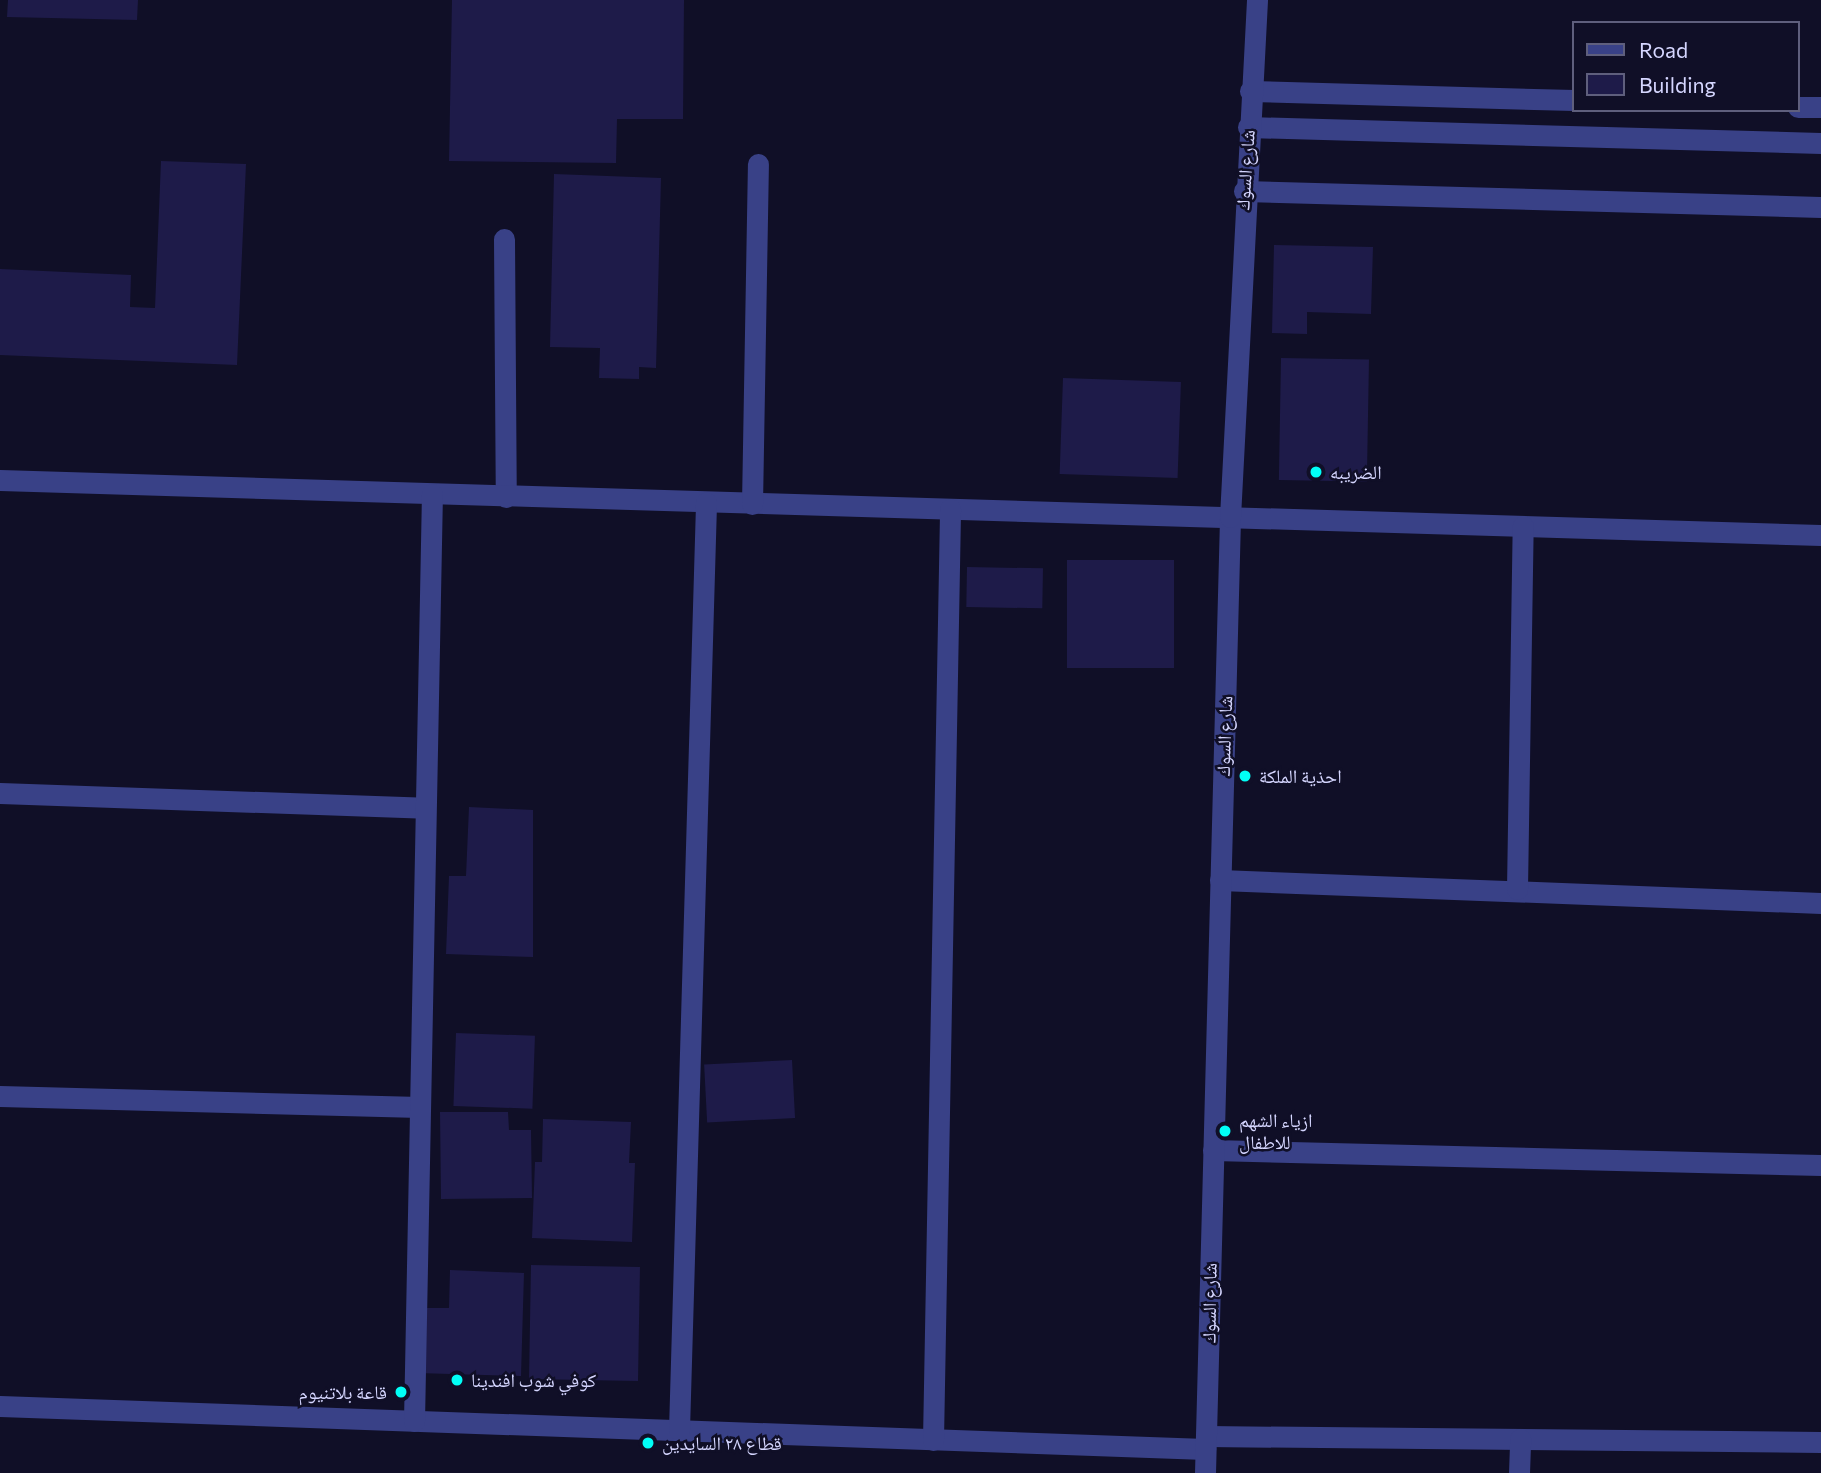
<!DOCTYPE html>
<meta charset="utf-8">
<style>
body{margin:0}
#map{position:relative;width:1821px;height:1473px;overflow:hidden;background:#100f27;font-family:Commissioner,"Noto Naskh Arabic",sans-serif}
div>[style]{position:absolute}
.building>*{inset:0;background:#1e1b49;transform-origin:0 0}
.minor>*{height:21px;margin:-10.5px;padding:0 10.5px;transform-origin:10.5px;border-radius:10.5px;background:#394187}
.dots>*{width:19px;height:19px;translate:-50% -50%;box-sizing:border-box;border:4px solid #100f27;border-radius:50%}
span{translate:-50% -50%;white-space:nowrap;text-align:center;line-height:1.15;-webkit-text-stroke:5px #100f27;paint-order:stroke}
.street-label{font-size:19px;color:#d5d6ff}
.poi-label{font-size:19px;color:#d5d6ff}
.left{translate:0 -50%;text-align:left}
.right{translate:-100% -50%;text-align:right}
.legend{position:absolute;left:1572px;top:21px;width:228px;height:91px;box-sizing:border-box;background:#100f27;border:2px solid #5f5f7d;margin:0;padding:9px 12px;list-style:none;font-size:21px;color:#d5d6ff}
.legend li{display:flex;align-items:center;gap:14px;height:35px}
.legend b{width:35px;border:2px solid #5f5f7d}
</style>
<div id="map">
<div class="building">
<i style="clip-path:polygon(8px 0,138px 0,137px 20px,7px 17px)"></i>
<i style="clip-path:polygon(452px 0,684px 0,683px 119px,617px 119px,616px 163px,449px 161px)"></i>
<i style="clip-path:polygon(161px 161px,246px 164px,237px 365px,0 355px,0 269px,131px 275px,130px 307px,155px 308px)"></i>
<i style="clip-path:polygon(554px 174px,661px 178px,656px 368px,639px 367px,639px 379px,599px 378px,600px 348px,550px 347px)"></i>
<i style="clip-path:polygon(1274px 245px,1373px 247px,1371px 314px,1307px 312px,1307px 334px,1272px 333px)"></i>
<i style="left:1281px;top:358px;width:88px;height:122px;rotate:1deg"></i>
<i style="left:1063px;top:378px;width:118px;height:96px;rotate:2deg"></i>
<i style="left:1067px;top:560px;width:107px;height:108px"></i>
<i style="left:967px;top:567px;width:76px;height:40px;rotate:1deg"></i>
<i style="clip-path:polygon(469px 807px,533px 810px,533px 957px,446px 954px,449px 876px,466px 876px)"></i>
<i style="left:456px;top:1033px;width:79px;height:73px;rotate:2deg"></i>
<i style="left:792px;top:1060px;width:58px;height:88px;rotate:87deg"></i>
<i style="clip-path:polygon(440px 1112px,508px 1112px,509px 1130px,531px 1130px,532px 1198px,441px 1199px)"></i>
<i style="clip-path:polygon(543px 1119px,631px 1122px,629px 1163px,635px 1163px,632px 1242px,532px 1238px,535px 1162px,542px 1162px)"></i>
<i style="left:531px;top:1265px;width:109px;height:114px;rotate:1deg"></i>
<i style="clip-path:polygon(450px 1270px,524px 1273px,521px 1376px,417px 1373px,419px 1308px,449px 1308px)"></i>
</div>
<div class="minor">
<i style="left:1250px;top:91px;width:324px;rotate:1.6deg"></i>
<i style="left:1798px;top:107px;width:23px"></i>
<i style="left:1248px;top:127px;width:573px;rotate:1.6deg"></i>
<i style="left:1244px;top:191px;width:577px;rotate:1.59deg"></i>
<i style="left:504px;top:239px;width:258px;rotate:89.6deg"></i>
<i style="left:0;top:480px;width:1822px;rotate:1.73deg"></i>
<i style="left:752px;top:504px;width:340px;rotate:-89deg"></i>
<i style="left:0;top:793px;width:425px;rotate:2deg"></i>
<i style="left:1220px;top:880px;width:601px;rotate:2.19deg"></i>
<i style="left:1517px;top:889px;width:363px;rotate:-89.1deg"></i>
<i style="left:0;top:1096px;width:420px;rotate:1.5deg"></i>
<i style="left:1213px;top:1150px;width:608px;rotate:1.41deg"></i>
<i style="left:0;top:1406px;width:1206px;rotate:2.04deg"></i>
<i style="left:414px;top:1421px;width:927px;rotate:-88.89deg"></i>
<i style="left:679px;top:1430px;width:928px;rotate:-88.33deg"></i>
<i style="left:1206px;top:1436px;width:615px;rotate:0.56deg"></i>
<i style="left:933px;top:1440px;width:931px;rotate:-88.95deg"></i>
<i style="left:1205px;top:1473px;width:956px;rotate:-88.5deg"></i>
<i style="left:1230px;top:517px;width:518px;rotate:-87.01deg"></i>
<i style="left:1519px;top:1473px;width:34px;rotate:-88deg"></i>
</div>
<div class="dots">
<i style="left:1316px;top:472px;background:#01fff7"></i>
<i style="left:1245px;top:776px;background:#01fff7"></i>
<i style="left:1225px;top:1131px;background:#01fff7"></i>
<i style="left:457px;top:1380px;background:#01fff7"></i>
<i style="left:401px;top:1392px;background:#01fff7"></i>
<i style="left:648px;top:1443px;background:#01fff7"></i>
</div>
<div class="street-label">
<span style="left:1245px;top:170px;rotate:-86deg">شارع السوك</span>
<span style="left:1224px;top:736px;rotate:-88deg">شارع السوك</span>
<span style="left:1209px;top:1303px;rotate:-89deg">شارع السوك</span>
</div>
<div class="poi-label">
<span class="left" style="left:1330px;top:472px">الضريبه</span>
<span class="left" style="left:1259px;top:776px">احذية الملكة</span>
<span class="left" style="left:1239px;top:1131px">ازياء الشهم<br>للاطفال</span>
<span class="left" style="left:471px;top:1380px">كوفي شوب افندينا</span>
<span class="right" style="left:387px;top:1392px">قاعة بلاتنيوم</span>
<span class="left" style="left:662px;top:1443px">قطاع ٢٨ السايدين</span>
</div>
<ul class="legend">
<li><b style="height:9px;background:#394187"></b>Road</li>
<li><b style="height:19px;background:#1e1b49"></b>Building</li>
</ul>
</div>
